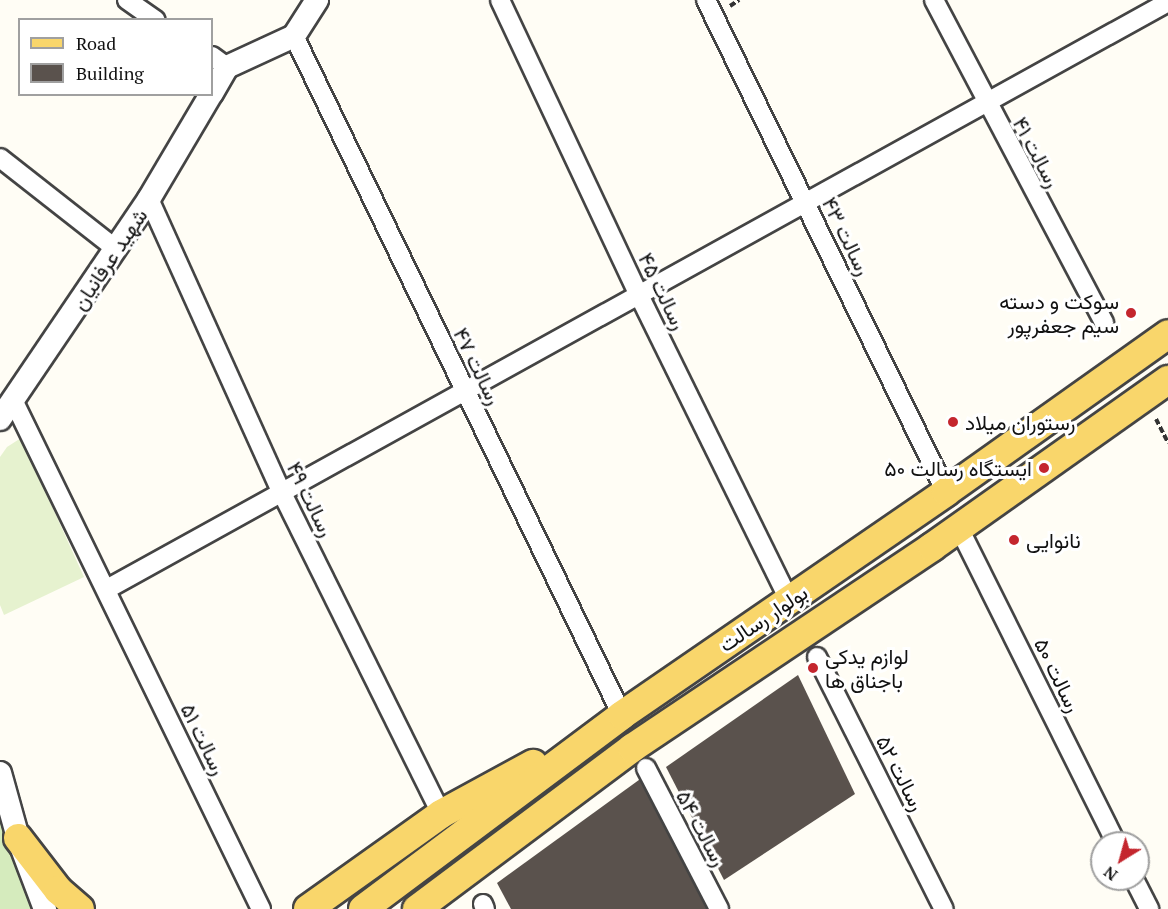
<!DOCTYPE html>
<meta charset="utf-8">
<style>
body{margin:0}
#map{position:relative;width:1168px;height:909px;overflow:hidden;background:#fffdf5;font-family:"PT Serif",Vazirmatn,serif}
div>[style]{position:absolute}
.green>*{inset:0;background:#d5ebbd}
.pitch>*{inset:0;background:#e6f2cf}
.building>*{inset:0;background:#5a524d}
.path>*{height:4px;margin-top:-2px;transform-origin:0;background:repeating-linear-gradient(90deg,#333 0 6px,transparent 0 9px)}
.roads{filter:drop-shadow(2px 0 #444) drop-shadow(-2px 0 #444) drop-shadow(0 2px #444) drop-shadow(0 -2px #444)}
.minor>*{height:18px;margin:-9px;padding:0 9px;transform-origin:9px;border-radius:9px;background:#fff}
.tertiary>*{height:22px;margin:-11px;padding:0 11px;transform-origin:11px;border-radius:11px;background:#fff}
.primary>*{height:28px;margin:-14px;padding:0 14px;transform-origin:14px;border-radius:14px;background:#f9d66b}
.dots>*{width:16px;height:16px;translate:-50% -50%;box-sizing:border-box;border:3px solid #fff;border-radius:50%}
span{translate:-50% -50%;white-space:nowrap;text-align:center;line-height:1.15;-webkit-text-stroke:6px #fff;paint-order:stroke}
.street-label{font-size:21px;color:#111}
.poi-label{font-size:21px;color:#111}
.right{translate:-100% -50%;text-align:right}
.left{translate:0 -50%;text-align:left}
.legend{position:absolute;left:18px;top:18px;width:195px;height:78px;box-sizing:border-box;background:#fff;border:2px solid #a0a0a0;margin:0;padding:8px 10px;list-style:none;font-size:18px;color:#111}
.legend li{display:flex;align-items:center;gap:12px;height:30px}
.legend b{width:30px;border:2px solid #a0a0a0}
.north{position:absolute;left:1090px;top:831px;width:60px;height:60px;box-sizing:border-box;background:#fff;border:2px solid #a0a0a0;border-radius:50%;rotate:217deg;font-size:16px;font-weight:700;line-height:24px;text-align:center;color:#111}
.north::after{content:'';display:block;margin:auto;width:21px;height:27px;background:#c4262e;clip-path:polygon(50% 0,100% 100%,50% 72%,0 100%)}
</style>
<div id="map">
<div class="green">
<i style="clip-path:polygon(0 799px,35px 909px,0 909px)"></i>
</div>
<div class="pitch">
<i style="clip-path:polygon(21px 438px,84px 577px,4px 615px,0 605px,0 457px,7px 447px)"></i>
</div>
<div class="building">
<i style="clip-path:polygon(798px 675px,855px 794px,724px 880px,666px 767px)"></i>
<i style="clip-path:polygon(643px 777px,713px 909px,511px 909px,497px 883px)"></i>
</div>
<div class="path">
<i style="left:730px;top:6px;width:11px;rotate:-34deg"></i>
<i style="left:1156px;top:419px;width:27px;rotate:63deg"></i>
</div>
<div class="roads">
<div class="minor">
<i style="left:127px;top:0;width:35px;rotate:35deg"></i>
<i style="left:500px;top:0;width:326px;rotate:64.8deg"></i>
<i style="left:639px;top:295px;width:340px;rotate:63.8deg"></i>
<i style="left:706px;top:0;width:547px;rotate:64deg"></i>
<i style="left:934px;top:0;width:365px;rotate:62.2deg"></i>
<i style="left:294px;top:36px;width:754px;rotate:64.22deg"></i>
<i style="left:212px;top:56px;width:19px;rotate:36deg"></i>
<i style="left:0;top:158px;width:147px;rotate:38.1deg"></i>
<i style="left:149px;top:199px;width:323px;rotate:65.7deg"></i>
<i style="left:282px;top:493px;width:358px;rotate:63.6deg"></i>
<i style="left:14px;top:402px;width:564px;rotate:64.03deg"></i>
<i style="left:959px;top:528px;width:352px;rotate:63.5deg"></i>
<i style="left:107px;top:589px;width:1213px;rotate:-28.95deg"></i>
<i style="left:817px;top:657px;width:282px;rotate:63.3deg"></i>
<i style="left:646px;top:768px;width:159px;rotate:62.6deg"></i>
<i style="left:1134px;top:879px;width:34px;rotate:63deg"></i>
<i style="left:483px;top:904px;width:5px;rotate:68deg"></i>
</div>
<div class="tertiary">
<i style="left:212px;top:93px;width:30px;rotate:-60deg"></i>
<i style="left:227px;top:67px;width:74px;rotate:-24.8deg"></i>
<i style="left:294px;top:36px;width:43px;rotate:-57.4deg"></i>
<i style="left:0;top:419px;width:266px;rotate:-55.9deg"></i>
<i style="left:149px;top:199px;width:122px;rotate:-59.4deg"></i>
<i style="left:0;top:773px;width:67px;rotate:74.5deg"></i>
<i style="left:18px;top:838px;width:76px;rotate:69.2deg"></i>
</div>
<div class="primary">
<i style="left:18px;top:838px;width:66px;rotate:52.4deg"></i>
<i style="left:58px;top:890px;width:29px;rotate:41deg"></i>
<i style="left:308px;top:909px;width:163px;rotate:-35.5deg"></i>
<i style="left:441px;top:814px;width:105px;rotate:-28.5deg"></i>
<i style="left:363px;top:909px;width:324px;rotate:-36.8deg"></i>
<i style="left:622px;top:715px;width:393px;rotate:-34.5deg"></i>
<i style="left:946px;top:492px;width:272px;rotate:-35.4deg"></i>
<i style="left:417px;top:909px;width:269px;rotate:-36.8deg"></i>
<i style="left:632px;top:748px;width:361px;rotate:-33.8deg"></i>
<i style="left:932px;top:547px;width:289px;rotate:-35.3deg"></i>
</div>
</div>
<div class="dots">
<i style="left:1131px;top:313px;background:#c4262e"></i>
<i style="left:953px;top:422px;background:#c4262e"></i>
<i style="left:1044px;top:468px;background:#c4262e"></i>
<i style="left:1014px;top:540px;background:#c4262e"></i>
<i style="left:813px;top:668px;background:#c4262e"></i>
</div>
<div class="street-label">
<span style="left:1037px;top:152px;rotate:62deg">رسالت ۴۱</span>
<span style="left:847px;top:236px;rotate:64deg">رسالت ۴۳</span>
<span style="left:109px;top:259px;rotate:-56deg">شهید عرفانیان</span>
<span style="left:663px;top:291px;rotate:64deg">رسالت ۴۵</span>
<span style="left:478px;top:366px;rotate:64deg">رسالت ۴۷</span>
<span style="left:311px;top:499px;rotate:64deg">رسالت ۴۹</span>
<span style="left:763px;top:618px;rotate:-34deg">بولوار رسالت</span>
<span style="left:1058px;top:675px;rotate:64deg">رسالت ۵۰</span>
<span style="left:204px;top:739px;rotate:64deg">رسالت ۵۱</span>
<span style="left:901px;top:773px;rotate:63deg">رسالت ۵۲</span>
<span style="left:702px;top:828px;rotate:62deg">رسالت ۵۴</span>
</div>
<div class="poi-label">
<span class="right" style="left:1119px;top:313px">سوکت و دسته<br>سیم جعفرپور</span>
<span class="left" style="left:965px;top:422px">رستوران میلاد</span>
<span class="right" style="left:1032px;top:468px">ایستگاه رسالت ۵۰</span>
<span class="left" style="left:1026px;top:540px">نانوایی</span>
<span class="left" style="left:825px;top:668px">لوازم یدکی<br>باجناق ها</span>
</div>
<ul class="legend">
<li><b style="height:8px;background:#f9d66b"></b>Road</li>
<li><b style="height:16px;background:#5a524d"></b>Building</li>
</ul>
<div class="north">N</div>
</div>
